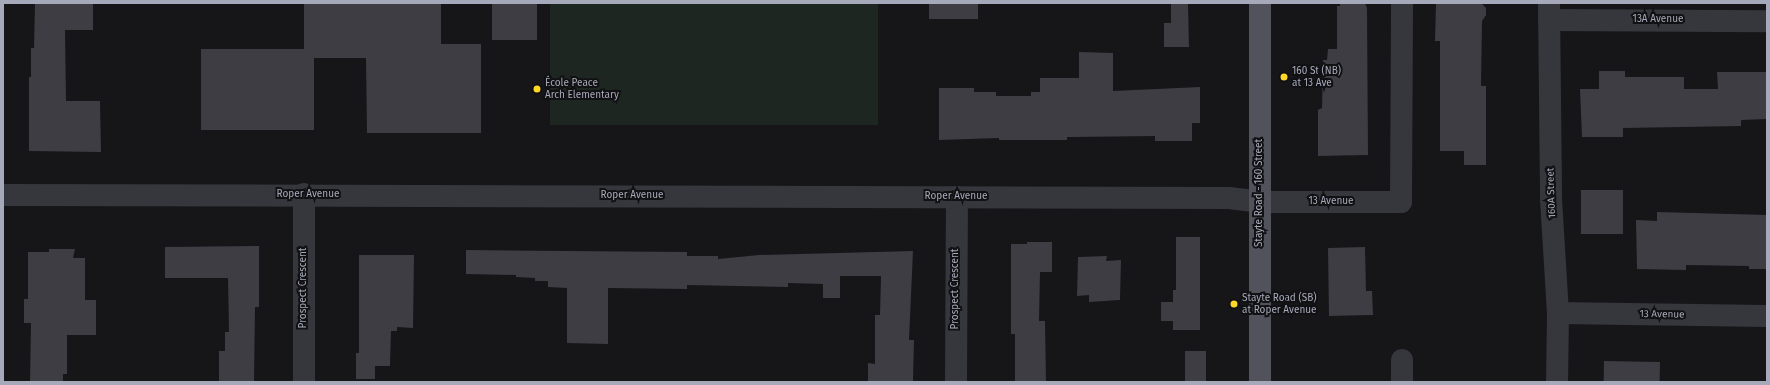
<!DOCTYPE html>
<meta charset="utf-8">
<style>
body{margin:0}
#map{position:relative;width:1770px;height:385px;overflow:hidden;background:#161518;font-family:"Fira Sans",sans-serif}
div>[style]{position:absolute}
.green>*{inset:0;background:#1d2620;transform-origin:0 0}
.building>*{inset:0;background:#3d3d43;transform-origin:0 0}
.minor>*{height:22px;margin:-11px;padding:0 11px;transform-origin:11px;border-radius:11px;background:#36363d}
.major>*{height:22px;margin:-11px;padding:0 11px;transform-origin:11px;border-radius:11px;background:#52525d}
.dots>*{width:11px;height:11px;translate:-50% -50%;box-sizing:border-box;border:2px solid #111013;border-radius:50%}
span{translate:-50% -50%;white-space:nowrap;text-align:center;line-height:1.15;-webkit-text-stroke:4px #111013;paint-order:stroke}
.street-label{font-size:10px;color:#a6a9b9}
.poi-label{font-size:10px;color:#a6a9b9}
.left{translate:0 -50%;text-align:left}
.frame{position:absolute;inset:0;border:4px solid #a6a9b9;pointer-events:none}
</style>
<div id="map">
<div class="green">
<i style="left:550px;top:3px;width:328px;height:122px"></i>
</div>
<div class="building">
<i style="clip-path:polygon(35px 3px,93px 3px,93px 30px,65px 30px,66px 101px,100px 101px,101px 152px,29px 151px,29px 77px,31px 77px,31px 48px,34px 48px)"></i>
<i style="clip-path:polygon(304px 3px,441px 3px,441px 44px,481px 44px,481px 133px,367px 133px,366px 58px,314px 58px,314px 130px,201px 130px,201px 49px,304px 49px)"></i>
<i style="left:492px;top:3px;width:45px;height:37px"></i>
<i style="left:929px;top:3px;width:49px;height:16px"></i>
<i style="clip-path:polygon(1171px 3px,1188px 3px,1189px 47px,1164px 47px,1164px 23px,1171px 23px)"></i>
<i style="clip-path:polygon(1340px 3px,1365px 3px,1367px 8px,1368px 155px,1318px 156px,1318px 110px,1322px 108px,1323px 60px,1327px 60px,1328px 49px,1337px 49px,1337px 6px,1340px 6px)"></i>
<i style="clip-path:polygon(1436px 3px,1481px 3px,1486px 8px,1486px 15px,1482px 21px,1481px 86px,1486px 86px,1486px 165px,1464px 165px,1464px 151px,1440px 151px,1440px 41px,1435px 41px)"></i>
<i style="clip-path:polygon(1079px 52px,1113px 53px,1113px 91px,1200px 87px,1200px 123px,1192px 123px,1192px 141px,1155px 141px,1155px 136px,1072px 137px,1067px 137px,1067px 140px,999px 140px,999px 138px,939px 140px,939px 88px,974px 88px,974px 92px,996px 92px,996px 96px,1031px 96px,1031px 92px,1040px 92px,1040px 78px,1079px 78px)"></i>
<i style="clip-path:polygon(1599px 71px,1625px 71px,1625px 77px,1684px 77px,1684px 89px,1718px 89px,1717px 72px,1767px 72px,1767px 119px,1741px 120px,1741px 126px,1623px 128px,1623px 137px,1582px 137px,1580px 89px,1599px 89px)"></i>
<i style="left:1581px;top:190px;width:42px;height:44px"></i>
<i style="clip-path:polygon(1657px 212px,1767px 215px,1767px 269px,1749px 269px,1749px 266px,1686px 265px,1686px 270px,1637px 269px,1636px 220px,1657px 221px)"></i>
<i style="clip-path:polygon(1176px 237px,1200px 237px,1200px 330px,1173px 330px,1173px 321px,1161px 321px,1161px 302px,1173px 302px,1173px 290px,1176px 290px)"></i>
<i style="clip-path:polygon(1027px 242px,1052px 242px,1052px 272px,1040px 272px,1039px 321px,1045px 321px,1046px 382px,1015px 382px,1015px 334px,1011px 334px,1011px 244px,1027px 244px)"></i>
<i style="clip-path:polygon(259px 246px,259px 307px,255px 307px,254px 382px,219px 382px,219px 351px,225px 351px,225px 332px,229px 332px,228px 278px,165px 278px,165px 247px)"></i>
<i style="clip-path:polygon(1365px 247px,1366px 291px,1372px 291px,1373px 315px,1329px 316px,1328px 248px)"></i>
<i style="clip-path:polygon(49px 249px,75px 249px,73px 258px,85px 258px,85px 300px,96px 300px,96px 335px,67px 335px,67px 374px,63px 374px,63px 382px,30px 382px,31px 323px,24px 323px,24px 299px,28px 299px,28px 252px,49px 252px)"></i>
<i style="clip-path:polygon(466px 250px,687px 252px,687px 256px,718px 256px,718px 259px,759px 255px,913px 251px,909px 340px,914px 340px,913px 381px,868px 382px,868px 363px,875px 364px,875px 315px,880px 315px,881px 276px,840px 276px,840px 298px,823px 298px,823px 284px,788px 283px,788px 287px,687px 285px,687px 289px,608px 288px,608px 344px,567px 343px,567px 288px,548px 287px,548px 281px,535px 281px,535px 278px,516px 277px,516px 275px,466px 274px)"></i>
<i style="clip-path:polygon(359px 255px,414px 255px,413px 328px,397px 327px,397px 331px,391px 331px,390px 366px,375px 366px,375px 379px,356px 379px,356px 353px,359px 353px)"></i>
<i style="clip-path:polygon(1107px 256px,1106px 261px,1121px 260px,1120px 300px,1089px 302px,1089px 295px,1077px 296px,1078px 257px)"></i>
<i style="left:1185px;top:351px;width:21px;height:31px"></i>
<i style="left:1604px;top:361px;width:56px;height:21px;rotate:1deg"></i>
</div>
<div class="minor">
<i style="left:1549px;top:3px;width:196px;rotate:89.4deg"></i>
<i style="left:1551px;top:199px;width:114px;rotate:86.5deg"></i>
<i style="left:1558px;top:313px;width:69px;rotate:90.8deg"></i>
<i style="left:1549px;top:20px;width:218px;rotate:0.3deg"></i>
<i style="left:3px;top:195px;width:1226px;rotate:0.14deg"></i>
<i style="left:1229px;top:198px;width:31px;rotate:7deg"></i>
<i style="left:1260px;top:202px;width:141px"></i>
<i style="left:1401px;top:202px;width:199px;rotate:-89.7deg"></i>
<i style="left:1558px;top:313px;width:209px;rotate:0.8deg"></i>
<i style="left:304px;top:382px;width:188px;rotate:-90deg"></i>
<i style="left:956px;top:382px;width:185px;rotate:-89.7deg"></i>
<i style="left:1402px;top:382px;width:22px;rotate:-90deg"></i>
</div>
<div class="major">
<i style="left:1260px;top:382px;width:379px;rotate:-90deg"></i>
</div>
<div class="dots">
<i style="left:1284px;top:77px;background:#ffd826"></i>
<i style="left:537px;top:89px;background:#ffd826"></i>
<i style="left:1234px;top:304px;background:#ffd826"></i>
</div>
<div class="street-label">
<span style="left:1658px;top:20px">13A Avenue</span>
<span style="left:1260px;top:193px;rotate:-90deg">Stayte Road - 160 Street</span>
<span style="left:1552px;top:193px;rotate:-92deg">160A Street</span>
<span style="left:308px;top:195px">Roper Avenue</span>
<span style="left:632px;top:196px">Roper Avenue</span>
<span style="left:956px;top:197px">Roper Avenue</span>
<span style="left:1331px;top:202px">13 Avenue</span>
<span style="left:304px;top:288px;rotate:-90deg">Prospect Crescent</span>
<span style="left:956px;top:289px;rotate:-90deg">Prospect Crescent</span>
<span style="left:1662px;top:315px;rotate:1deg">13 Avenue</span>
</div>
<div class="poi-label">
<span class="left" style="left:1292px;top:77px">160 St (NB)<br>at 13 Ave</span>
<span class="left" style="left:545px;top:89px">École Peace<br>Arch Elementary</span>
<span class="left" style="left:1242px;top:304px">Stayte Road (SB)<br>at Roper Avenue</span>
</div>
<div class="frame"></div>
</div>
